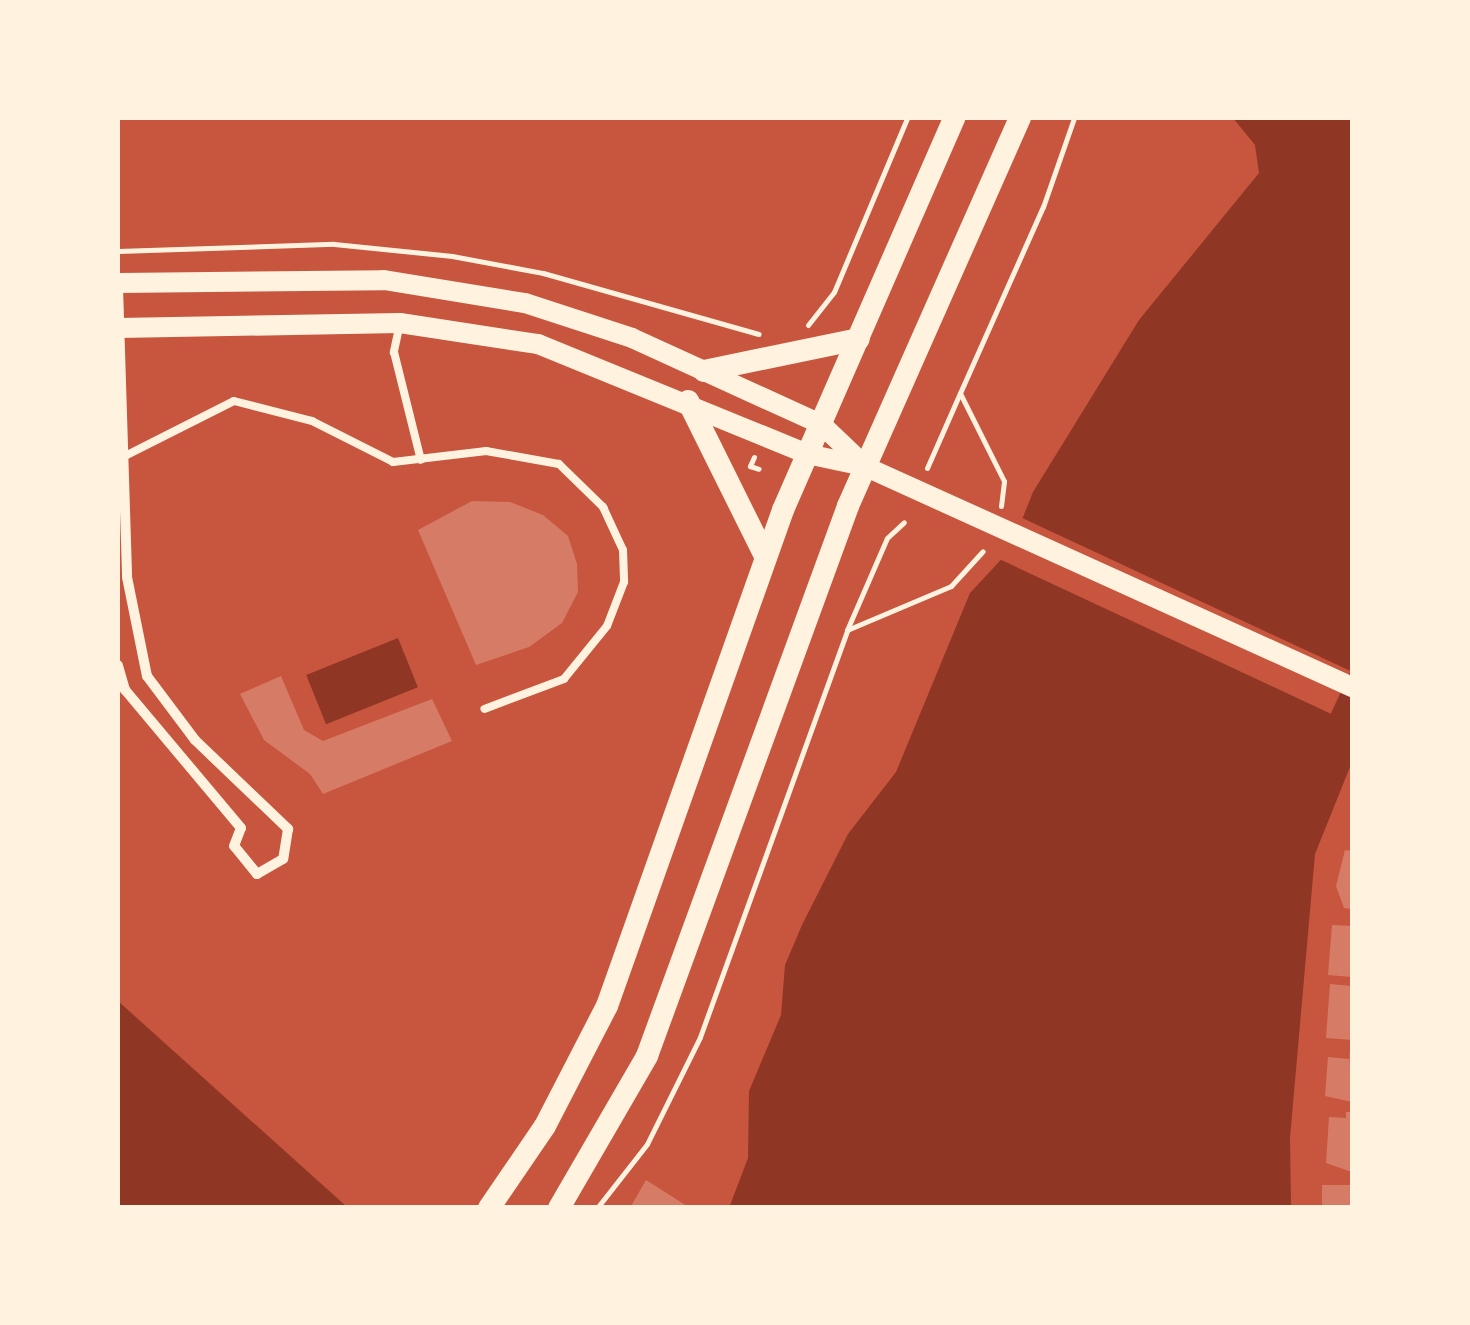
<!DOCTYPE html>
<style>
body{margin:0}
#map{position:relative;width:1470px;height:1325px;overflow:hidden;background:#c8553d;font-family:"Noto Sans",sans-serif}
div>[style]{position:absolute}
.water>*{inset:0;background:#8f3625;transform-origin:0 0}
.pier>*{inset:0;background:#c8553d;transform-origin:0 0}
.building>*{inset:0;background:#d67c66;transform-origin:0 0}
.path>*{height:5px;margin:-2.5px;padding:0 2.5px;transform-origin:2.5px;border-radius:2.5px;background:#fff3e0}
.service>*{height:8px;margin:-4px;padding:0 4px;transform-origin:4px;border-radius:4px;background:#fff3e0}
.minor>*{height:10px;margin:-5px;padding:0 5px;transform-origin:5px;border-radius:5px;background:#fff3e0}
.secondary>*{height:20px;margin:-10px;padding:0 10px;transform-origin:10px;border-radius:10px;background:#fff3e0}
.primary>*{height:22px;margin:-11px;padding:0 11px;transform-origin:11px;border-radius:11px;background:#fff3e0}
span{translate:-50% -50%;white-space:nowrap;text-align:center;line-height:1.15;-webkit-text-stroke:10px #fff3e0;paint-order:stroke}
.frame{position:absolute;inset:0;border:120px solid #fff3e0;pointer-events:none}
</style>
<div id="map">
<div class="water">
<i style="clip-path:polygon(1233px 118px,1352px 118px,1352px 762px,1315px 854px,1290px 1138px,1291px 1207px,729px 1208px,748px 1158px,749px 1091px,781px 1015px,785px 965px,802px 925px,848px 834px,896px 772px,970px 593px,1010px 550px,1033px 492px,1139px 320px,1259px 173px,1255px 145px)"></i>
<i style="left:398px;top:638px;width:53px;height:99px;rotate:68deg"></i>
<i style="clip-path:polygon(118px 1001px,347px 1207px,118px 1207px)"></i>
</div>
<div class="pier">
<i style="left:1018px;top:516px;width:367px;height:47px;rotate:25deg"></i>
</div>
<div class="building">
<i style="clip-path:polygon(472px 501px,510px 502px,543px 515px,568px 536px,577px 564px,578px 592px,562px 623px,529px 647px,476px 665px,418px 530px)"></i>
<i style="clip-path:polygon(281px 676px,304px 730px,323px 741px,432px 699px,452px 741px,323px 794px,310px 774px,264px 740px,240px 694px)"></i>
<i style="clip-path:polygon(1345px 850px,1352px 851px,1352px 909px,1344px 908px,1336px 886px)"></i>
<i style="clip-path:polygon(1332px 925px,1352px 926px,1352px 977px,1328px 975px)"></i>
<i style="clip-path:polygon(1330px 984px,1352px 986px,1352px 1040px,1326px 1038px)"></i>
<i style="clip-path:polygon(1349px 1048px,1352px 1102px,1325px 1096px,1328px 1057px,1349px 1059px)"></i>
<i style="clip-path:polygon(1346px 1112px,1352px 1112px,1352px 1172px,1326px 1163px,1329px 1117px,1346px 1118px)"></i>
<i style="clip-path:polygon(646px 1180px,690px 1208px,630px 1208px)"></i>
<i style="left:1352px;top:1185px;width:23px;height:30px;rotate:90deg"></i>
</div>
<div class="path">
<i style="left:118px;top:251px;width:216px;rotate:-1.9deg"></i>
<i style="left:334px;top:244px;width:119px;rotate:5.8deg"></i>
<i style="left:452px;top:256px;width:93px;rotate:10.6deg"></i>
<i style="left:543px;top:273px;width:224px;rotate:15.8deg"></i>
<i style="left:808px;top:325px;width:42px;rotate:-51.8deg"></i>
<i style="left:834px;top:292px;width:189px;rotate:-67.2deg"></i>
<i style="left:754px;top:457px;width:10px;rotate:114deg"></i>
<i style="left:750px;top:466px;width:9px;rotate:18deg"></i>
<i style="left:927px;top:468px;width:82px;rotate:-66.3deg"></i>
<i style="left:1001px;top:506px;width:25px;rotate:-83deg"></i>
<i style="left:1004px;top:481px;width:98px;rotate:-116.6deg"></i>
<i style="left:960px;top:393px;width:204px;rotate:-66deg"></i>
<i style="left:1043px;top:207px;width:94px;rotate:-70.8deg"></i>
<i style="left:847px;top:630px;width:100px;rotate:-66.5deg"></i>
<i style="left:887px;top:538px;width:23px;rotate:-43deg"></i>
<i style="left:597px;top:1208px;width:81px;rotate:-52deg"></i>
<i style="left:647px;top:1144px;width:119px;rotate:-63.6deg"></i>
<i style="left:700px;top:1037px;width:433px;rotate:-70.1deg"></i>
<i style="left:847px;top:630px;width:113px;rotate:-22.9deg"></i>
<i style="left:951px;top:586px;width:47px;rotate:-47.6deg"></i>
</div>
<div class="service">
<i style="left:400px;top:323px;width:30px;rotate:102deg"></i>
<i style="left:394px;top:352px;width:111px;rotate:76deg"></i>
<i style="left:123px;top:457px;width:124px;rotate:-26.8deg"></i>
<i style="left:234px;top:401px;width:81px;rotate:14.4deg"></i>
<i style="left:312px;top:421px;width:91px;rotate:26.8deg"></i>
<i style="left:393px;top:462px;width:94px;rotate:-6.7deg"></i>
<i style="left:486px;top:451px;width:74px;rotate:10.1deg"></i>
<i style="left:559px;top:464px;width:62px;rotate:44.3deg"></i>
<i style="left:603px;top:507px;width:47px;rotate:65.1deg"></i>
<i style="left:623px;top:550px;width:32px;rotate:88deg"></i>
<i style="left:624px;top:582px;width:47px;rotate:111.1deg"></i>
<i style="left:607px;top:626px;width:68px;rotate:129.1deg"></i>
<i style="left:564px;top:679px;width:85px;rotate:159.4deg"></i>
</div>
<div class="minor">
<i style="left:118px;top:287px;width:290px;rotate:88.2deg"></i>
<i style="left:127px;top:577px;width:101px;rotate:78.6deg"></i>
<i style="left:147px;top:676px;width:80px;rotate:53.1deg"></i>
<i style="left:195px;top:740px;width:129px;rotate:43.7deg"></i>
<i style="left:288px;top:829px;width:30px;rotate:99deg"></i>
<i style="left:283px;top:859px;width:30px;rotate:150deg"></i>
<i style="left:257px;top:874px;width:36px;rotate:-129deg"></i>
<i style="left:234px;top:846px;width:19px;rotate:-69deg"></i>
<i style="left:241px;top:828px;width:180px;rotate:-130deg"></i>
<i style="left:125px;top:690px;width:26px;rotate:-106deg"></i>
</div>
<div class="secondary">
<i style="left:118px;top:283px;width:266px;rotate:-0.6deg"></i>
<i style="left:384px;top:280px;width:143px;rotate:9.3deg"></i>
<i style="left:525px;top:303px;width:113px;rotate:18.1deg"></i>
<i style="left:632px;top:338px;width:208px;rotate:24.5deg"></i>
<i style="left:821px;top:424px;width:58px;rotate:43.6deg"></i>
<i style="left:118px;top:328px;width:282px;rotate:-1deg"></i>
<i style="left:400px;top:323px;width:140px;rotate:8.7deg"></i>
<i style="left:538px;top:344px;width:291px;rotate:22.2deg"></i>
<i style="left:807px;top:454px;width:58px;rotate:11.9deg"></i>
<i style="left:864px;top:466px;width:536px;rotate:24.36deg"></i>
</div>
<div class="primary">
<i style="left:704px;top:371px;width:158px;rotate:-11.7deg"></i>
<i style="left:688px;top:401px;width:173px;rotate:63.6deg"></i>
<i style="left:489px;top:1208px;width:99px;rotate:-55.7deg"></i>
<i style="left:545px;top:1126px;width:135px;rotate:-62.7deg"></i>
<i style="left:607px;top:1006px;width:526px;rotate:-70.46deg"></i>
<i style="left:783px;top:510px;width:428px;rotate:-66.4deg"></i>
<i style="left:559px;top:1208px;width:176px;rotate:-59.9deg"></i>
<i style="left:647px;top:1056px;width:586px;rotate:-69.92deg"></i>
<i style="left:848px;top:506px;width:424px;rotate:-66.1deg"></i>
</div>
<div class="frame"></div>
</div>
